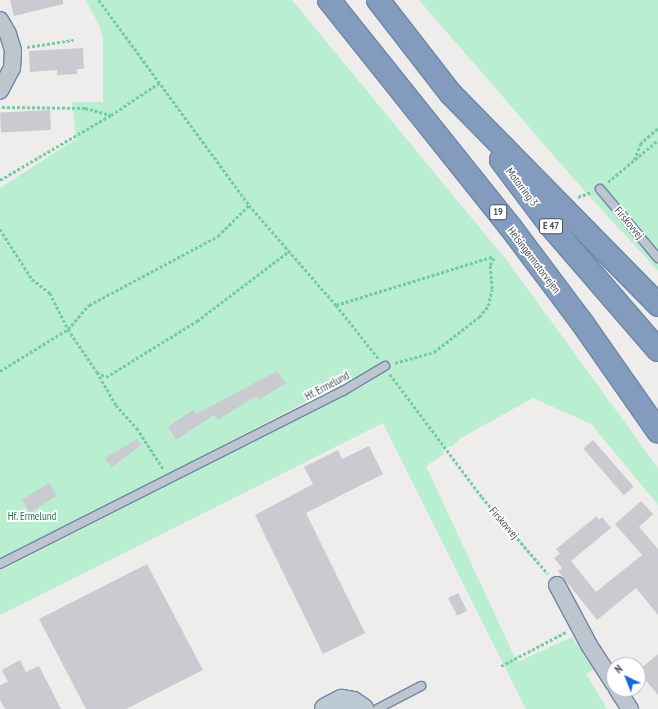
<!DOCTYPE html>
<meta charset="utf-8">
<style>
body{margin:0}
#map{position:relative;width:658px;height:709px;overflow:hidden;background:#efecec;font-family:"PT Sans Narrow",sans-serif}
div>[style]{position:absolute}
.green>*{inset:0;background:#b9efd0}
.building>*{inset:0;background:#c9cbd1;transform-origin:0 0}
.path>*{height:2.5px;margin-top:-1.25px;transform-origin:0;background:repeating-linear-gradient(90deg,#71cda3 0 3px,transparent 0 5px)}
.roads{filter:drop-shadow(1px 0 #6e87a8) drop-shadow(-1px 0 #6e87a8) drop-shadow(0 1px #6e87a8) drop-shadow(0 -1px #6e87a8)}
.lane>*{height:8px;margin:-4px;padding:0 4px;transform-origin:4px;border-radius:4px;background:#bdc6cf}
.street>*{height:16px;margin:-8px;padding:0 8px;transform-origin:8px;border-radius:8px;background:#bdc6cf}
.secondary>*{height:22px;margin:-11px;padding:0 11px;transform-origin:11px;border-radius:11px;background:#bec9d6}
.highway>*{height:22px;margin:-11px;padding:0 11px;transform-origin:11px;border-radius:11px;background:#839cbd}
span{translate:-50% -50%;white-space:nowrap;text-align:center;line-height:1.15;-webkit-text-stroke:3.5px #fff;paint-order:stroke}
.shield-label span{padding:1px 3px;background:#fff;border:1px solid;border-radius:3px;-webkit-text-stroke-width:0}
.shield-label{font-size:10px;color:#454f5a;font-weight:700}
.street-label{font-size:11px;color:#454f5a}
.park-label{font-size:11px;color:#157b4d}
.north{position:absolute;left:606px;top:657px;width:40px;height:40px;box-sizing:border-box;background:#fff;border:1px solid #b5b9bd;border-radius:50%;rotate:317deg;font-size:11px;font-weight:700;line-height:16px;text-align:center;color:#454f5a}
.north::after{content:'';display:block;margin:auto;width:14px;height:18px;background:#1666df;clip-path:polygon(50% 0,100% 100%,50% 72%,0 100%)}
</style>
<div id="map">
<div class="green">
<i style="clip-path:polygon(85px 0,292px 0,508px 262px,658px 468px,658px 505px,591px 424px,533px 398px,459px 439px,453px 446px,445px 447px,443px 455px,426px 466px,517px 662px,572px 637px,594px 670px,586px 674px,607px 709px,526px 709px,383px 423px,0 615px,0 571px,369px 383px,348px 387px,344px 382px,0 561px,0 188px,76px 139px,72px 102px,103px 102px,103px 37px,99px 24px)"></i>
<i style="clip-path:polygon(419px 0,658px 0,658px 271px,581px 187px)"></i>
</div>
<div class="building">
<i style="clip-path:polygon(10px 0,63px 0,63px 4px,14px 16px)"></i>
<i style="clip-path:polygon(83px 48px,84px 69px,77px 69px,77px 74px,57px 75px,57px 70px,30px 72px,29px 51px)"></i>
<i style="left:50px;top:110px;width:20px;height:50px;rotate:87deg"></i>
<i style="clip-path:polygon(277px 371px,286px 383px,259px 400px,256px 396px,218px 420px,214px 415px,176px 440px,168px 427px,193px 410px,196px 414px)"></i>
<i style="clip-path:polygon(137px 439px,141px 445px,111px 468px,105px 458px)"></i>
<i style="left:593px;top:440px;width:62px;height:13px;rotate:49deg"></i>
<i style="clip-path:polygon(369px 446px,383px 474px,306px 513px,365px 633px,323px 654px,255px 515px,313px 484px,304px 467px,338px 450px,342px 459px)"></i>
<i style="left:49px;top:483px;width:15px;height:32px;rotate:58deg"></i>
<i style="clip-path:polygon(641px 501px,653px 514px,639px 527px,658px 549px,658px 615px,636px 588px,597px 620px,558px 571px,562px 568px,554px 558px,560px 554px,556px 549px,597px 516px,599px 520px,602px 517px,611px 528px,571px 561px,596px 592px,642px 555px,615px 524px)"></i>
<i style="clip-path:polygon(147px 564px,203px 670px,126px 709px,86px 709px,39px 619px)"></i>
<i style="left:458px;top:593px;width:20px;height:11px;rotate:63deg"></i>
<i style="clip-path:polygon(658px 654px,658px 695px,638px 671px)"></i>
<i style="clip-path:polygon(20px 660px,26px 672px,39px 666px,61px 709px,5px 709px,0 700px,0 685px,8px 682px,2px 670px)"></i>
</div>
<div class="path">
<i style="left:99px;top:0;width:254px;rotate:53.8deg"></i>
<i style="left:249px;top:205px;width:133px;rotate:49deg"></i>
<i style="left:336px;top:305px;width:69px;rotate:51.5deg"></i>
<i style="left:27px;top:47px;width:47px;rotate:-8.7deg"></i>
<i style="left:2px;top:107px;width:83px;rotate:0.7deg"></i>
<i style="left:85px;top:108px;width:27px;rotate:15deg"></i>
<i style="left:634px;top:160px;width:17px;rotate:-69deg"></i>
<i style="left:640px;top:144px;width:24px;rotate:-42deg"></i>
<i style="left:0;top:180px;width:129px;rotate:-30.4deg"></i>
<i style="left:111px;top:115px;width:58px;rotate:-33.7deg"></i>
<i style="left:608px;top:182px;width:65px;rotate:-40deg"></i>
<i style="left:578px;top:197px;width:15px;rotate:-20deg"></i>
<i style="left:0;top:229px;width:59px;rotate:57.4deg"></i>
<i style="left:32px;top:279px;width:23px;rotate:38deg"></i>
<i style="left:50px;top:293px;width:40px;rotate:63.4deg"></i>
<i style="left:68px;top:329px;width:52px;rotate:56deg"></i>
<i style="left:97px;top:372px;width:10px;rotate:29deg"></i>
<i style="left:106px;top:377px;width:107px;rotate:-31.6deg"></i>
<i style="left:197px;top:321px;width:114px;rotate:-37.2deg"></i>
<i style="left:336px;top:305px;width:165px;rotate:-17.2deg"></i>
<i style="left:395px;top:363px;width:41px;rotate:-15.8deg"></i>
<i style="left:434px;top:352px;width:57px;rotate:-37.9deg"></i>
<i style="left:479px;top:317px;width:14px;rotate:-51deg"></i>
<i style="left:488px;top:306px;width:17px;rotate:-77deg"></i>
<i style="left:492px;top:289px;width:24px;rotate:-95deg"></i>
<i style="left:490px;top:265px;width:10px;rotate:-61deg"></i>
<i style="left:0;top:371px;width:80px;rotate:-31.7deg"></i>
<i style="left:68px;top:329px;width:32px;rotate:-49deg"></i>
<i style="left:89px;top:305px;width:146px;rotate:-28.1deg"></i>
<i style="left:218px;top:236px;width:44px;rotate:-45deg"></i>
<i style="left:97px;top:372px;width:38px;rotate:60deg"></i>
<i style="left:116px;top:405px;width:31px;rotate:48deg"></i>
<i style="left:137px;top:428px;width:50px;rotate:57.3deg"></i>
<i style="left:390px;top:374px;width:154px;rotate:53.2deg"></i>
<i style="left:482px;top:497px;width:101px;rotate:49.4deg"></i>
<i style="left:501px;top:666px;width:73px;rotate:-27.6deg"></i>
</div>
<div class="roads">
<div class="lane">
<i style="left:600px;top:189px;width:90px;rotate:50deg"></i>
<i style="left:0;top:564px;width:384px;rotate:-26.8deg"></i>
<i style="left:343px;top:391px;width:49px;rotate:-30.8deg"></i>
<i style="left:377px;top:709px;width:50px;rotate:-27.6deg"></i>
</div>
<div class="street">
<i style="left:0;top:20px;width:16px;rotate:60deg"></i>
<i style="left:8px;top:34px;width:17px;rotate:73deg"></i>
<i style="left:13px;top:50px;width:18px;rotate:93deg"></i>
<i style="left:12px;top:68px;width:26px;rotate:118deg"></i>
<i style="left:557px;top:585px;width:68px;rotate:61.9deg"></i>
<i style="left:589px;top:645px;width:46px;rotate:57.3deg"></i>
<i style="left:617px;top:689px;width:24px;rotate:57deg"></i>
</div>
<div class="secondary">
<i style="left:326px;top:709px;width:18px;rotate:-27deg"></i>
<i style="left:342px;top:701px;width:11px;rotate:10deg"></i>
<i style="left:353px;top:703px;width:11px;rotate:34deg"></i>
</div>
<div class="highway">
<i style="left:329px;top:0;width:292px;rotate:51.4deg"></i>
<i style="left:511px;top:228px;width:120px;rotate:53.1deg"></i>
<i style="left:583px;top:324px;width:131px;rotate:55deg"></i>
<i style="left:378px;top:0;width:119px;rotate:52.2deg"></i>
<i style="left:451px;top:94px;width:296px;rotate:45.5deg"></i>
<i style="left:501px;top:160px;width:81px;rotate:53deg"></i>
<i style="left:550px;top:225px;width:165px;rotate:49.2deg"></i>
</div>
</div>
<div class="shield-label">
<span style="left:498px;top:212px">19</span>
<span style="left:551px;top:226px">E 47</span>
</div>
<div class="street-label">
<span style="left:522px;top:187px;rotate:53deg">Motorring 3</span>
<span style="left:629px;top:223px;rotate:50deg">Firskovvej</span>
<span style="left:534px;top:260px;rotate:53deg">Helsingørmotorvejen</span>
<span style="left:327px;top:386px;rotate:-28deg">Hf. Ermelund</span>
<span style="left:504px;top:523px;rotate:49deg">Firskovvej</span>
</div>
<div class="park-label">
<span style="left:32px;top:516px">Hf. Ermelund</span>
</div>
<div class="north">N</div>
</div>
